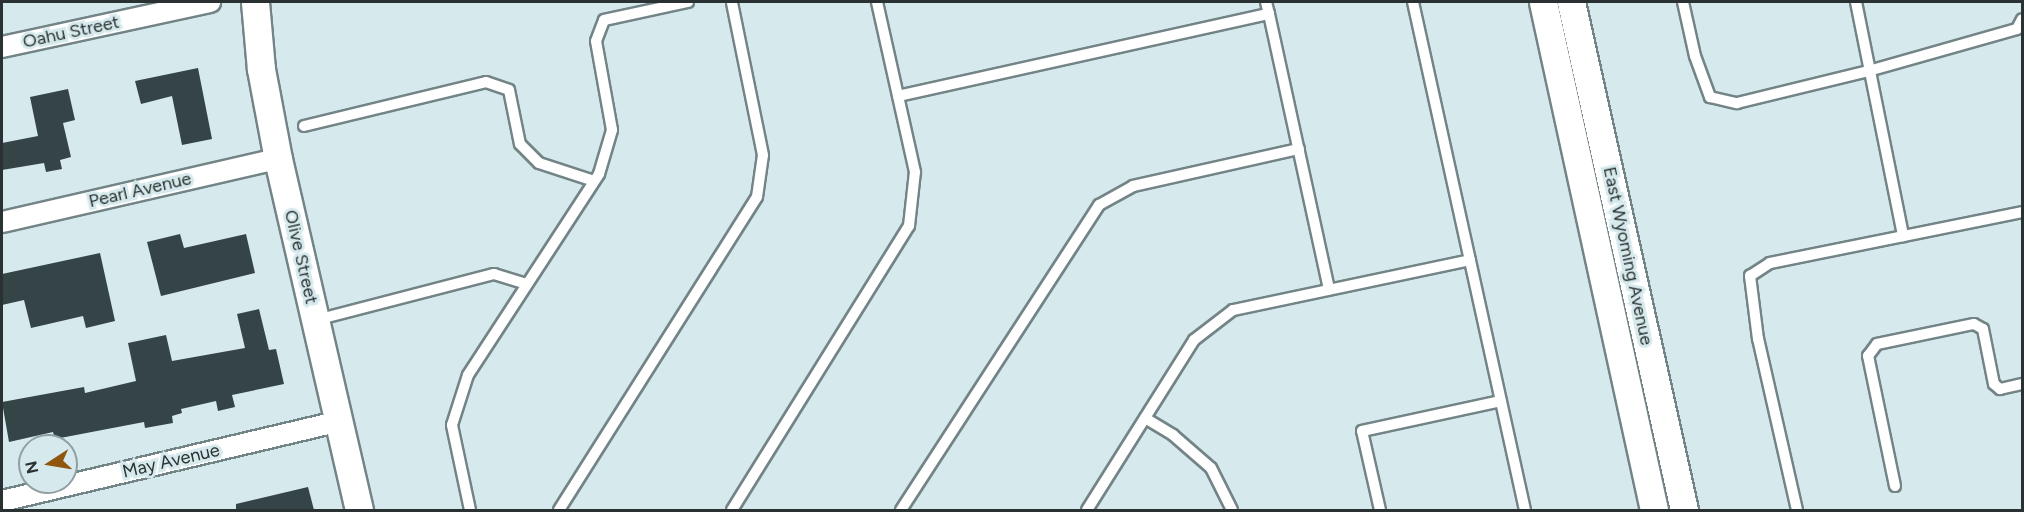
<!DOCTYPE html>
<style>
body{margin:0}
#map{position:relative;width:2024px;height:512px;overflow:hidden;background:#d6e9ec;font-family:Figtree,sans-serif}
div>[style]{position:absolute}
.building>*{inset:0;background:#354447}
.roads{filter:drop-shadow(2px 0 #738487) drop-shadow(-2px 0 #738487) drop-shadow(0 2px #738487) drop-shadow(0 -2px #738487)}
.lane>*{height:10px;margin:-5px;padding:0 5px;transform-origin:5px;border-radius:5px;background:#fff}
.street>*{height:20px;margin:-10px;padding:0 10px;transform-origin:10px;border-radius:10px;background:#fff}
.secondary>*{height:27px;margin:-13.5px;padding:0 13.5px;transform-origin:13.5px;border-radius:13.5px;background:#fff}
span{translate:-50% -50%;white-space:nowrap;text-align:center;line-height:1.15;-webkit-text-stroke:6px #d6e9ec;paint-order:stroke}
.street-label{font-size:18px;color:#2a3132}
.frame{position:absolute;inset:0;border:3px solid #2a3132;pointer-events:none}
.north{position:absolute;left:18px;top:434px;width:60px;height:60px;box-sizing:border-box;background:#d6e9ec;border:2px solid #919fa2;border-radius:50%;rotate:258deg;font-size:16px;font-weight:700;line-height:24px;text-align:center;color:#2a3132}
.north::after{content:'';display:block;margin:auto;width:21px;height:27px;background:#8f580e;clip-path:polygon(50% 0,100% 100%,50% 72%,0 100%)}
</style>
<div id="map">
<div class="building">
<i style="clip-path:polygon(198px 68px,212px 139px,182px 145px,172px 96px,141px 104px,135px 81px)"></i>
<i style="clip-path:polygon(68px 89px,75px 120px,63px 123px,71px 157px,60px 160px,62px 169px,46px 172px,44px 163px,2px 170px,2px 143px,38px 136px,30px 97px)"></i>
<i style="clip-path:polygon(180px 234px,184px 248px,246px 234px,255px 273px,161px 296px,147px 242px)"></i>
<i style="clip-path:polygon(100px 253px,115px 321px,86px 328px,83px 316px,31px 328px,24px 300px,2px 305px,2px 274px)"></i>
<i style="clip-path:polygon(259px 309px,269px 350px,276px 349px,284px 384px,232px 395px,235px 407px,218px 411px,216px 401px,181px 409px,182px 413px,172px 416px,173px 423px,145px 428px,144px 422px,55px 439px,53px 432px,9px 442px,2px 402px,84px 387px,85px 393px,136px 381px,128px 343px,166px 335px,172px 361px,245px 348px,237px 314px)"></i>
<i style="clip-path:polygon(308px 487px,314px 510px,236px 510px,236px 504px)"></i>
</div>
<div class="roads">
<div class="lane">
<i style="left:1266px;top:2px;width:12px;rotate:76deg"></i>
<i style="left:1413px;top:2px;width:520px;rotate:77.57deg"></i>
<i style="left:1683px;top:2px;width:55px;rotate:77.5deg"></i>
<i style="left:1695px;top:56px;width:44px;rotate:69.9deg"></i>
<i style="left:1710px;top:97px;width:28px;rotate:13deg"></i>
<i style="left:1737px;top:103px;width:139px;rotate:-13.7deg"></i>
<i style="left:1872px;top:70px;width:151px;rotate:-15.8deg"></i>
<i style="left:2017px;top:29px;width:11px;rotate:-63deg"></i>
<i style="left:1856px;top:2px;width:239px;rotate:78.6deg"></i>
<i style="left:898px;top:96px;width:380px;rotate:-12.5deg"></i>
<i style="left:1269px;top:14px;width:282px;rotate:77.7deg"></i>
<i style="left:304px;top:126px;width:187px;rotate:-13.6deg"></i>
<i style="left:486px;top:82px;width:24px;rotate:19deg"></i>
<i style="left:509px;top:90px;width:55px;rotate:78.5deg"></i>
<i style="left:520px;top:144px;width:27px;rotate:45deg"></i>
<i style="left:539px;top:163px;width:58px;rotate:18.1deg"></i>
<i style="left:316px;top:320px;width:184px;rotate:-14.5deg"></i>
<i style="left:494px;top:274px;width:34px;rotate:17deg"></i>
<i style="left:1145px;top:418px;width:33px;rotate:31deg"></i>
<i style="left:1173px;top:435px;width:50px;rotate:41deg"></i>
<i style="left:1211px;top:468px;width:47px;rotate:63.4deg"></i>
<i style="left:1895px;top:486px;width:133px;rotate:-101.7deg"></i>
<i style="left:1868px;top:356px;width:15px;rotate:-53deg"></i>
<i style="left:1877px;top:344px;width:99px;rotate:-11.7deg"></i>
<i style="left:1974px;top:324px;width:10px;rotate:29deg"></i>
<i style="left:1983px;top:329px;width:56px;rotate:78.7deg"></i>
<i style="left:1994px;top:384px;width:8px;rotate:40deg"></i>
<i style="left:2000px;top:389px;width:23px;rotate:-13deg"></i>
<i style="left:470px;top:510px;width:87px;rotate:-102deg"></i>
<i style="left:452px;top:425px;width:52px;rotate:-72.3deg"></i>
<i style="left:468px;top:375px;width:240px;rotate:-56.9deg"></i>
<i style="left:599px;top:174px;width:46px;rotate:-73.5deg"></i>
<i style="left:612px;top:130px;width:90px;rotate:-100.2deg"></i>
<i style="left:596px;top:41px;width:22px;rotate:-69deg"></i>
<i style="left:604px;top:20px;width:86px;rotate:-12.1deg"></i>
<i style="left:559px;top:510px;width:370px;rotate:-57.7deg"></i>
<i style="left:757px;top:197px;width:42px;rotate:-81.9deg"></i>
<i style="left:763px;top:155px;width:156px;rotate:-101.5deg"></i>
<i style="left:732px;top:510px;width:335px;rotate:-58.1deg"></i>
<i style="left:909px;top:226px;width:54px;rotate:-83.7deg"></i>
<i style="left:915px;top:172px;width:174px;rotate:-102.6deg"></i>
<i style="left:901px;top:510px;width:364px;rotate:-57deg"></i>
<i style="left:1099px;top:205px;width:39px;rotate:-29deg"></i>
<i style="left:1133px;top:186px;width:170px;rotate:-12.6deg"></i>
<i style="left:1087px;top:510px;width:201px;rotate:-57.8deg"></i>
<i style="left:1194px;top:340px;width:49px;rotate:-37.6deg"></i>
<i style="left:1233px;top:310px;width:242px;rotate:-11.9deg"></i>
<i style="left:1380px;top:510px;width:81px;rotate:-102.8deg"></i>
<i style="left:1362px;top:431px;width:142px;rotate:-12.2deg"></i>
<i style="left:1797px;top:510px;width:175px;rotate:-102.8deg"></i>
<i style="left:1758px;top:339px;width:64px;rotate:-97.2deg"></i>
<i style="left:1750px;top:276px;width:24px;rotate:-33deg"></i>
<i style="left:1770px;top:263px;width:257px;rotate:-11.4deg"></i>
</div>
<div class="street">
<i style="left:2px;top:47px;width:213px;rotate:-12.2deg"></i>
<i style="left:2px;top:222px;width:283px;rotate:-12.9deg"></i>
<i style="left:2px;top:501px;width:347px;rotate:-13.3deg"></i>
</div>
<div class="secondary">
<i style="left:255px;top:2px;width:67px;rotate:84.9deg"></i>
<i style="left:261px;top:69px;width:92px;rotate:79.3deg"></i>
<i style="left:278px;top:159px;width:360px;rotate:77deg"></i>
<i style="left:1543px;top:2px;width:520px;rotate:77.67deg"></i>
<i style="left:1571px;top:2px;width:520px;rotate:77.46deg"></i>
</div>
</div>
<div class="street-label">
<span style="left:71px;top:32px;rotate:-12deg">Oahu Street</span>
<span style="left:140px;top:190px;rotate:-13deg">Pearl Avenue</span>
<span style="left:1628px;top:256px;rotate:78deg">East Wyoming Avenue</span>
<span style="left:301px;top:257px;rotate:77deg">Olive Street</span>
<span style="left:171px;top:461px;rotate:-13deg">May Avenue</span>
</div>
<div class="frame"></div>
<div class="north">N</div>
</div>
